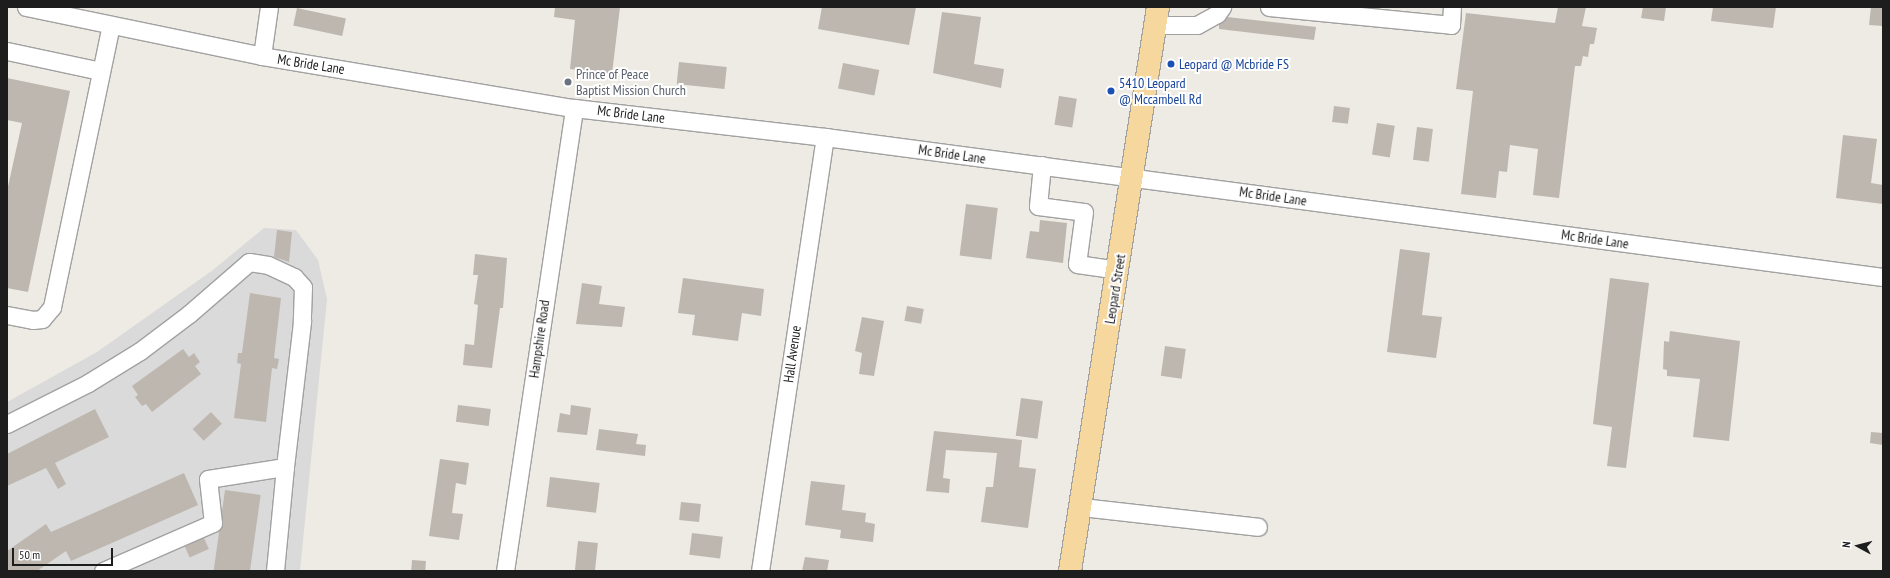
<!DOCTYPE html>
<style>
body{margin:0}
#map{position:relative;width:1890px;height:578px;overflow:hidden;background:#edebe3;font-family:"PT Sans Narrow",sans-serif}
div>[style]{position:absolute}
.residential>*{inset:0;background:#dbdada}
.building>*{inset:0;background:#bdb7b0;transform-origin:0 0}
.roads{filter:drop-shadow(1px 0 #a1a1a1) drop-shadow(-1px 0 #a1a1a1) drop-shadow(0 1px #a1a1a1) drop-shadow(0 -1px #a1a1a1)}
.minor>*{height:17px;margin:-8.5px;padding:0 8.5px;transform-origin:8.5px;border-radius:8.5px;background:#fff}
.major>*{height:22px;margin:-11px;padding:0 11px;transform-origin:11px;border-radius:11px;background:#f6d89f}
.dots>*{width:11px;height:11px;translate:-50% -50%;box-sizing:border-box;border:2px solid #fff;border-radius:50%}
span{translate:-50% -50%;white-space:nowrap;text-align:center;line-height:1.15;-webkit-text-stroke:4px #fff;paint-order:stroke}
.street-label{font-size:14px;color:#1d1d1d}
.transit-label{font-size:14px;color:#164399}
.left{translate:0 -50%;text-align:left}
.worship-label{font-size:14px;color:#5b616d}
.frame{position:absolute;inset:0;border:8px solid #1d1d1d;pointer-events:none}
.north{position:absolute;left:1838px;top:526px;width:40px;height:40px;-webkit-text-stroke:3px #fff;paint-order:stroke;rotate:277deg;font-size:11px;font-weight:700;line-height:16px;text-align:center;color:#1d1d1d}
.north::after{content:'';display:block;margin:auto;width:14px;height:18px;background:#1d1d1d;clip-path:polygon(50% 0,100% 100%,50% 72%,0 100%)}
.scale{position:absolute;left:12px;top:548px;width:101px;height:18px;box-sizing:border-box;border:2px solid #1d1d1d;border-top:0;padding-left:5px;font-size:12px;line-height:14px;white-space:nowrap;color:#1d1d1d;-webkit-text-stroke:3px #fff;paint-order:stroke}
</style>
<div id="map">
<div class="residential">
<i style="clip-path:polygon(264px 228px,296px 230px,318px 260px,327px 299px,300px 571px,7px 571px,7px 402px,97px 352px,213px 270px)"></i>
</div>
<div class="building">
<i style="clip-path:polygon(555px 7px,620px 7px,612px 74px,570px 69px,575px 20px,554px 17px)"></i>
<i style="clip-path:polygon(822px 7px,916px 7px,909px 45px,818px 29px)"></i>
<i style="clip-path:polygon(1558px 7px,1586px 7px,1582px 26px,1597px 28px,1594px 44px,1590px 44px,1588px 57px,1583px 56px,1581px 66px,1575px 66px,1559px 198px,1533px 195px,1538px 149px,1510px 145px,1507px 172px,1499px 171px,1496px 198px,1461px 194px,1473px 91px,1456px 89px,1466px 13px,1555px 23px)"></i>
<i style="clip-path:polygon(1643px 7px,1666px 7px,1664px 21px,1641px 18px)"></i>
<i style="clip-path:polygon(1713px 7px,1776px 7px,1773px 28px,1711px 21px)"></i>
<i style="clip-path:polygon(1871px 7px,1883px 7px,1883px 26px,1869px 25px)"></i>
<i style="left:297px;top:8px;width:50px;height:18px;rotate:12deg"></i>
<i style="clip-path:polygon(942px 12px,981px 17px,974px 64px,1004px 69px,1001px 88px,933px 73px)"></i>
<i style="clip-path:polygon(1227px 17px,1316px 27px,1314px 40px,1219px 29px,1219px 24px)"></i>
<i style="left:679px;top:62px;width:48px;height:22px;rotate:6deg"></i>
<i style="left:843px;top:63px;width:37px;height:26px;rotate:11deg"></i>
<i style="clip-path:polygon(7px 78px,70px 91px,28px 292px,7px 288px,7px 191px,22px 123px,7px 120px)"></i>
<i style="left:1059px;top:96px;width:18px;height:29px;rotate:9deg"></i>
<i style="left:1334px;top:106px;width:16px;height:16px;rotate:7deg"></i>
<i style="left:1377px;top:123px;width:18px;height:32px;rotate:9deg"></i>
<i style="left:1417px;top:127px;width:16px;height:33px;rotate:7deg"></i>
<i style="clip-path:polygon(1843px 135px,1877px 139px,1871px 183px,1883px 185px,1883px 204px,1836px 198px)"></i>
<i style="left:966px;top:204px;width:32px;height:52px;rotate:7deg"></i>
<i style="clip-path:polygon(1040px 220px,1067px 223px,1063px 263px,1026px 258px,1030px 231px,1039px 232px)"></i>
<i style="clip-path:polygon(277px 230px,292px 232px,289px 262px,274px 257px)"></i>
<i style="clip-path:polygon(1400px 249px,1430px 253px,1422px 315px,1442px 317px,1436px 358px,1387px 352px)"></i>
<i style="clip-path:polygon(475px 254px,507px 258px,503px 308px,500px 308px,492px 368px,463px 365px,465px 344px,474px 345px,478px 305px,474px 304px,478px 275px,473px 275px)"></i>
<i style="clip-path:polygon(683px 278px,764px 289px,761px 316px,742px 313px,738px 341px,692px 335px,695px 315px,678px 313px)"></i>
<i style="clip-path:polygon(1610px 278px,1649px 283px,1626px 468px,1607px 466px,1612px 427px,1593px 424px)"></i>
<i style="clip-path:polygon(582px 283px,602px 286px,599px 304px,625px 307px,622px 327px,576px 324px)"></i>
<i style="clip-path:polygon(250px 293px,281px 298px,274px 358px,279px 359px,277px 369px,272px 368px,266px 422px,234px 418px,241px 364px,237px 363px,238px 353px,242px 353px)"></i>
<i style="left:907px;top:306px;width:17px;height:15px;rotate:10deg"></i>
<i style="clip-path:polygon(862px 317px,884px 321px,874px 376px,859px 374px,862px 353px,855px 351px)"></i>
<i style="clip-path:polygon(1670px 331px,1740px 341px,1729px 441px,1693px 437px,1700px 379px,1667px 376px,1667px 370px,1663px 369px,1664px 341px,1669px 342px)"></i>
<i style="left:1165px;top:346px;width:21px;height:30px;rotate:8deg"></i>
<i style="clip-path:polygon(183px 349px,189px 357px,194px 353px,200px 362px,195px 366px,201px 374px,152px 412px,146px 404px,142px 406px,135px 397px,138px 395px,132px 386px)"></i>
<i style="left:1021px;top:398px;width:22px;height:38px;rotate:8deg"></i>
<i style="left:458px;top:405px;width:33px;height:17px;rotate:7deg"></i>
<i style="clip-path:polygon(571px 405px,591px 408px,587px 435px,557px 432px,560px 413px,570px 415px)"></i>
<i style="clip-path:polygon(95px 409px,109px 437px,55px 463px,66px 484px,58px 489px,46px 468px,7px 486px,7px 454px)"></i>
<i style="left:211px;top:412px;width:16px;height:25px;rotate:47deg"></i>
<i style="clip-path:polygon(599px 429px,638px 434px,636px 444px,646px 445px,645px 456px,596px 450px)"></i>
<i style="clip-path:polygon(934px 431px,1022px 440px,1019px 467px,1036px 469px,1028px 528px,981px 522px,986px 487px,993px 487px,997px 453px,946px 450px,943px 478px,950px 479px,949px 493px,926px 491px)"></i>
<i style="clip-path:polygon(1871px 432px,1883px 433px,1883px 445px,1870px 443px)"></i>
<i style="clip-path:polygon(440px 459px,469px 463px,466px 485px,456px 483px,452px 513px,463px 514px,459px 540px,429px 536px)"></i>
<i style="clip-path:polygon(184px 473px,198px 505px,71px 561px,66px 551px,37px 571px,7px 571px,7px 551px,46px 524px,51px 532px)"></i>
<i style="left:550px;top:477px;width:50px;height:30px;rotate:7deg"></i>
<i style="clip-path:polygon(811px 481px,845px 485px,842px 510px,866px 513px,865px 522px,875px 524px,873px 542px,840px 538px,841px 530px,805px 525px)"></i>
<i style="left:225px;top:490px;width:36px;height:81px;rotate:8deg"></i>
<i style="left:681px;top:502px;width:20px;height:18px;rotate:6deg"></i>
<i style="left:692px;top:533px;width:31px;height:22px;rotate:7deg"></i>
<i style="left:204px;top:538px;width:12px;height:21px;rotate:66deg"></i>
<i style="left:578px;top:541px;width:20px;height:29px;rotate:6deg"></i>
<i style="clip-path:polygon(805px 557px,829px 560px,827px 571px,802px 571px)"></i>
<i style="left:412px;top:560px;width:14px;height:11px;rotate:4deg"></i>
</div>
<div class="roads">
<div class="minor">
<i style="left:26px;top:7px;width:241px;rotate:11.7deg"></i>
<i style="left:262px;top:56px;width:316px;rotate:9.5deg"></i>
<i style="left:574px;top:108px;width:253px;rotate:6.6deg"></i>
<i style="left:825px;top:137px;width:1067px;rotate:7.54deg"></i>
<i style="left:1269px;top:7px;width:183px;rotate:5.6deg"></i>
<i style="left:1451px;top:25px;width:18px;rotate:-87deg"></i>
<i style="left:1155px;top:25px;width:42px"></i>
<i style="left:1197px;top:25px;width:23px;rotate:-29deg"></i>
<i style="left:1217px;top:14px;width:9px;rotate:-54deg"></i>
<i style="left:7px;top:51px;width:95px;rotate:12.1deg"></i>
<i style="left:262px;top:56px;width:49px;rotate:-81.9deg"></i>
<i style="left:1042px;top:165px;width:41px;rotate:95.6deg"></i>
<i style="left:1038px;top:206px;width:46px;rotate:7.4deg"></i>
<i style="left:1084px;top:212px;width:52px;rotate:97.7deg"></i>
<i style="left:1077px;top:264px;width:41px;rotate:8.3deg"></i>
<i style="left:7px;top:315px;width:26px;rotate:11deg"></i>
<i style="left:33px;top:320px;width:9px;rotate:-6deg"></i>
<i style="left:42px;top:319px;width:16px;rotate:-50deg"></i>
<i style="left:52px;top:307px;width:288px;rotate:-78.2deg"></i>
<i style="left:7px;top:424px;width:91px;rotate:-26.8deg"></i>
<i style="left:88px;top:383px;width:61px;rotate:-31.6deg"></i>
<i style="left:140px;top:351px;width:61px;rotate:-37.1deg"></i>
<i style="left:189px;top:314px;width:79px;rotate:-40.9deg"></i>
<i style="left:249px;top:262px;width:19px;rotate:9deg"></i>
<i style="left:268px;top:265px;width:29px;rotate:25deg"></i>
<i style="left:294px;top:277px;width:13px;rotate:48deg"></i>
<i style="left:303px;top:287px;width:35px;rotate:92deg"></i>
<i style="left:302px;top:322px;width:146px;rotate:96.7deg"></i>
<i style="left:1081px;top:507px;width:178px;rotate:6.4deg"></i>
<i style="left:103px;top:571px;width:120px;rotate:-23.6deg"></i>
<i style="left:213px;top:523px;width:44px;rotate:-96.5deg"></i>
<i style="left:208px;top:479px;width:78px;rotate:-8.9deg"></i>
<i style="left:285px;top:467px;width:104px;rotate:95.5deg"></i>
<i style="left:505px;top:571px;width:468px;rotate:-81.5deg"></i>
<i style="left:760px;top:571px;width:439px;rotate:-81.5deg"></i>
</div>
<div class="major">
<i style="left:1070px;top:571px;width:571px;rotate:-81.13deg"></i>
</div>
</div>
<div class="dots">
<i style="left:1171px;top:64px;background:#1a4fb4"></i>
<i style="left:568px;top:82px;background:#6b7280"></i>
<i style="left:1111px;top:91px;background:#1a4fb4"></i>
</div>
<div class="street-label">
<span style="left:311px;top:64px;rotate:9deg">Mc Bride Lane</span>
<span style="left:631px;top:114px;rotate:7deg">Mc Bride Lane</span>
<span style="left:952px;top:154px;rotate:8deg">Mc Bride Lane</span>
<span style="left:1273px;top:196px;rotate:8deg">Mc Bride Lane</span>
<span style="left:1595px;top:239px;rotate:8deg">Mc Bride Lane</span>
<span style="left:1115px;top:289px;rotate:-81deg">Leopard Street</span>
<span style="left:539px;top:339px;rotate:-82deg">Hampshire Road</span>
<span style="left:792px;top:354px;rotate:-82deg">Hall Avenue</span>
</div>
<div class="transit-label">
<span class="left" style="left:1179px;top:64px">Leopard @ Mcbride FS</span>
<span class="left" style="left:1119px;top:91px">5410 Leopard<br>@ Mccambell Rd</span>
</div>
<div class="worship-label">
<span class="left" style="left:576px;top:82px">Prince of Peace<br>Baptist Mission Church</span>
</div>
<div class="frame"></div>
<div class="north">N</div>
<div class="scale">50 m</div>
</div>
